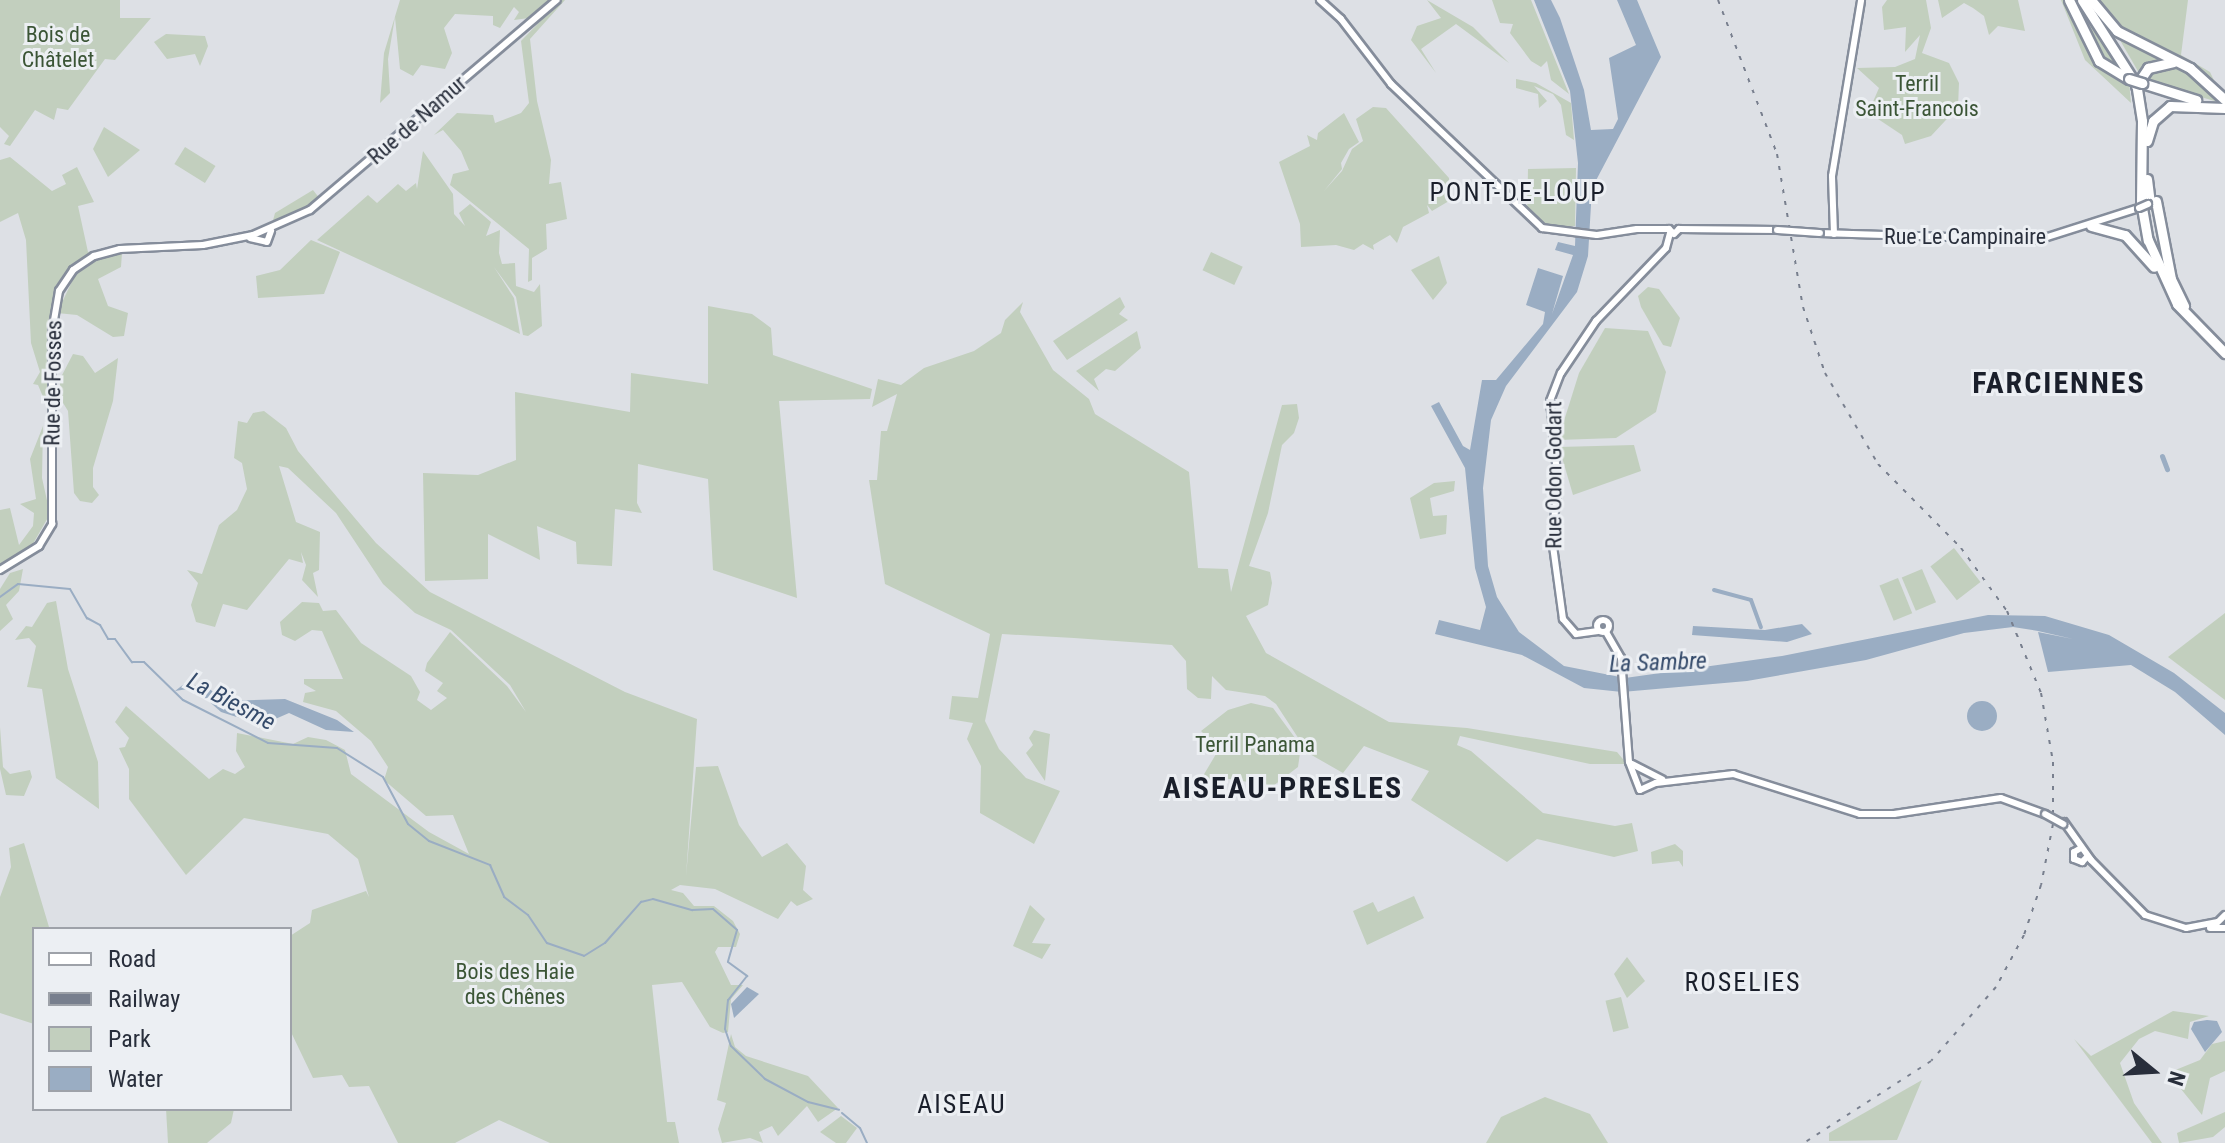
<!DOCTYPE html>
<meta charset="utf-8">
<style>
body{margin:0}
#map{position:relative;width:2225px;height:1143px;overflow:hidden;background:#dde0e5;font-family:"Roboto Condensed",sans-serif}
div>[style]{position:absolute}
.green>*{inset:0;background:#c2cfbe;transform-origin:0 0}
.water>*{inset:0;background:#9aadc3}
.round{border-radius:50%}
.stream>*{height:2px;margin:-1px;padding:0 1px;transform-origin:1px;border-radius:1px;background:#9aadc3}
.canal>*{height:4px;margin:-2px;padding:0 2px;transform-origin:2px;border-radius:2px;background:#9aadc3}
.river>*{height:5px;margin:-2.5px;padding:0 2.5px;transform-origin:2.5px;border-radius:2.5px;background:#9aadc3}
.roads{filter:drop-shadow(2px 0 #858d9b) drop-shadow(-2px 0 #858d9b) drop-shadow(0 2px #858d9b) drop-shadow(0 -2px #858d9b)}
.secondary>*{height:6px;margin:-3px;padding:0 3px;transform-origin:3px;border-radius:3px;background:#fff}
.secondary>.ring{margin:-3px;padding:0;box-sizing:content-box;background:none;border:6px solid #fff;border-radius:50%}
.highway>*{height:9px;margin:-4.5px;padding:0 4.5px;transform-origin:4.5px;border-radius:4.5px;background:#fff}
.rail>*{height:2px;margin-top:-1px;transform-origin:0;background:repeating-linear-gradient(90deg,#787f8e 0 4px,transparent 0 12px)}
.bridges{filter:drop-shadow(2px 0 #858d9b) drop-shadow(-2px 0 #858d9b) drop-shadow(0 2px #858d9b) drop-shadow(0 -2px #858d9b)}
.secondary-bridge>*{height:6px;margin:-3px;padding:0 3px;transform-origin:3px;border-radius:3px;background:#fff}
.highway-bridge>*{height:9px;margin:-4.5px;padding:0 4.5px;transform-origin:4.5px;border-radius:4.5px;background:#fff}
span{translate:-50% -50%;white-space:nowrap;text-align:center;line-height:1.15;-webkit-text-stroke:6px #eceff3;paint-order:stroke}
.park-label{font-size:22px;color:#3b5536}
.street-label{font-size:22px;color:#282e3b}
.water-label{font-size:24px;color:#354b6b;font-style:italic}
.quarter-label{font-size:26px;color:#1a1f2b;letter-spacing:2px}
.district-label{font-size:30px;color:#1a1f2b;font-weight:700;letter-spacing:2px}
.legend{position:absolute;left:32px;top:927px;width:260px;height:184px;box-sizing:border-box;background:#eceff3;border:2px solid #9ea2a9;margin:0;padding:10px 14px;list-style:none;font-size:24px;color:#282e3b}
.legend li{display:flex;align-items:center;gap:16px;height:40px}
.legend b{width:40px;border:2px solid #9ea2a9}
.north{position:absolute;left:2113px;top:1031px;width:80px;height:80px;-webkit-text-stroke:6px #eceff3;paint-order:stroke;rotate:108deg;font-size:22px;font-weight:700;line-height:32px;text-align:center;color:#282e3b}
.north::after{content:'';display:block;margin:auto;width:28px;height:36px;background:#282e3b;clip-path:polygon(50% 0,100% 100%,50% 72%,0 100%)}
</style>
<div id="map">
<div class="green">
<i style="clip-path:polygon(0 0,120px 0,120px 18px,151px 18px,115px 60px,105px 59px,68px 110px,57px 108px,54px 120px,35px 110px,10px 146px,4px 144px,9px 136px,0 127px)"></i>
<i style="clip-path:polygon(400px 0,550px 0,529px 18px,514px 20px,519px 12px,514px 7px,500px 28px,493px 25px,493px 16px,455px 14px,444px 28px,452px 53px,445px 69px,421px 65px,413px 76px,400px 69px,395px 17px,388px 59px,390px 93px,380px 103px,384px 53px)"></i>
<i style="clip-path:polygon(561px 0,565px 0,530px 39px,537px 101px,551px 160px,549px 184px,561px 182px,567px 219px,546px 224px,547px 249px,532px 258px,532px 280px,528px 282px,529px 249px,450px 185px,453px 174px,469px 170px,461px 151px,443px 130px,434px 135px,457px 113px,493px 115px,495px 123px,521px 113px,529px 103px,521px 41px)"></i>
<i style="clip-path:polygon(1427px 0,1473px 27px,1509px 63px,1456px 24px,1421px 49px,1436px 73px,1411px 40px,1417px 26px,1441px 18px)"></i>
<i style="clip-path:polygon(1492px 0,1531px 0,1569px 94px,1551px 80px,1547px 61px,1541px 67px,1531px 61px,1510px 33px,1513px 24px,1500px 23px)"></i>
<i style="clip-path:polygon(1887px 0,1926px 0,1931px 28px,1922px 53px,1949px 63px,1959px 83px,1958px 107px,1931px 136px,1905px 144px,1902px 135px,1878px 119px,1872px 104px,1879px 88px,1857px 68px,1895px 67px,1915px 59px,1920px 35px,1905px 52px,1906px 27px,1884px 30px,1882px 7px)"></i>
<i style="clip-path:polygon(1938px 0,2018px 0,2025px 31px,1998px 26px,1989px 35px,1984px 16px,1973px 8px,1964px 3px,1942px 18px)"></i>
<i style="clip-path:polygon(2061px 0,2066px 0,2099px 66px,2129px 81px,2131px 103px,2085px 60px)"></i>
<i style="clip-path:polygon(2072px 0,2078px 0,2127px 75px,2105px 65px)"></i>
<i style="clip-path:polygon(2094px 0,2188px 0,2181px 55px,2210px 72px,2219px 91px,2187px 62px,2133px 38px)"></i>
<i style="clip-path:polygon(166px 34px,205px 36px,208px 46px,200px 66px,195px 54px,167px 59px,154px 42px)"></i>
<i style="clip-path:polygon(2117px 35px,2160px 55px,2160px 59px,2139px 73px)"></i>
<i style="clip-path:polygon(2181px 64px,2225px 104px,2142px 80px,2144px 74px)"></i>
<i style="clip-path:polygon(1516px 79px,1536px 83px,1571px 103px,1574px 140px,1566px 135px,1561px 105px,1553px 94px,1534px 86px,1547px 101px,1539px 108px,1538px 94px,1516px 88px)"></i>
<i style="clip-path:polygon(1373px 107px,1386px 108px,1449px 178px,1449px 201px,1432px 211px,1427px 205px,1429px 213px,1403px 227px,1397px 243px,1390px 235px,1373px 245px,1374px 250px,1363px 244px,1354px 250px,1336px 245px,1301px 247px,1300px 224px,1279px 162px,1310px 146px,1307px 135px,1317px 140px,1318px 133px,1344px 113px,1359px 142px,1349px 149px,1341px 163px,1342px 169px,1324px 191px,1342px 171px,1352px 149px,1363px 141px,1356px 119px)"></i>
<i style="clip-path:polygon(104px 127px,140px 150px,108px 177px,93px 149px)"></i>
<i style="left:185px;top:147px;width:36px;height:20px;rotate:32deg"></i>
<i style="clip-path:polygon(423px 151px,453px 194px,454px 214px,465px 226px,459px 213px,470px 204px,491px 222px,486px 236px,500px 230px,499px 253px,502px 264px,515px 263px,516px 286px,534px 292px,540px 284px,542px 326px,528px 336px,523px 335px,516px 297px,494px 267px,514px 298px,520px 334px,317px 240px,368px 195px,377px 203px,398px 184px,406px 191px,416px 183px,417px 189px)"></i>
<i style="clip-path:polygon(10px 157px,52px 191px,66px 184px,62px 175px,77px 167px,94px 202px,78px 206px,88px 252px,113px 246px,91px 255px,59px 286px,53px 301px,50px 451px,47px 406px,38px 385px,33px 384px,40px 372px,31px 343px,26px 240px,18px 213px,0 222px,0 160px)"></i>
<i style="clip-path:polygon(1576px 168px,1575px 226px,1550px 227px,1527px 217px,1528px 169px)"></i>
<i style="clip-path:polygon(313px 190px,320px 199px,272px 224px,275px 213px)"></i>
<i style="clip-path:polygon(311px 240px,340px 252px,324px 294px,258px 298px,256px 276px,280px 270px)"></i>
<i style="left:1211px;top:252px;width:35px;height:20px;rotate:25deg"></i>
<i style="clip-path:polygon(122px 253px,121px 267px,98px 279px,108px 306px,128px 313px,124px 336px,113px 337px,77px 315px,57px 313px,75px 275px,97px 260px)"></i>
<i style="clip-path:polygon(1439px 256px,1447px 283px,1433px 300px,1411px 270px)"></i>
<i style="clip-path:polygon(1648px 287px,1659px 289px,1680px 318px,1671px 347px,1663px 345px,1641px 307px,1638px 296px)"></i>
<i style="clip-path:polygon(1120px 297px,1125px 307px,1119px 314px,1128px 320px,1067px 360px,1053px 341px)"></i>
<i style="clip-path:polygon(1023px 302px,1020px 312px,1053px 370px,1089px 399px,1095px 414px,1189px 472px,1198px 568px,1228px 569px,1231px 592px,1282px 405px,1297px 404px,1299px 418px,1294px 433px,1282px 445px,1268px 513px,1249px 566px,1270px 572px,1272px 583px,1268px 605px,1246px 616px,1266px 653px,1389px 722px,1467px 728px,1617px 752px,1627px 764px,1590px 764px,1460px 736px,1457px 745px,1471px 751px,1543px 813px,1615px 826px,1632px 823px,1638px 851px,1614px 857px,1537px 839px,1507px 862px,1411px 800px,1429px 771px,1364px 746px,1343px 773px,1308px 753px,1276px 704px,1265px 696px,1226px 690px,1212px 676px,1211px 699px,1198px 698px,1187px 689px,1186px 661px,1172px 645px,1074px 638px,1002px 634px,985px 721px,999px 749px,1026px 778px,1060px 791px,1034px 844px,980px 813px,981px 766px,967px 739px,973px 723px,949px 719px,952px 696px,978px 698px,990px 634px,885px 584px,869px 480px,877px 480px,881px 431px,887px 431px,897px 394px,872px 407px,878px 379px,901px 385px,924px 368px,974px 351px,1001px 333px,1005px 320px)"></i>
<i style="clip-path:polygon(708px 306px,752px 314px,771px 328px,773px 355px,872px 389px,870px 399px,779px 401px,797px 598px,713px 570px,708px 479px,638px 464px,637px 503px,642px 513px,615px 509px,612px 566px,577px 564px,576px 542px,537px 526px,540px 560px,488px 534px,488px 579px,425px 581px,423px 473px,478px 475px,516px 460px,515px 392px,630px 412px,631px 373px,708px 384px)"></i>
<i style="clip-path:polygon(1605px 328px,1648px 331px,1666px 372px,1656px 412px,1616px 438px,1558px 440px,1579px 373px)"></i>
<i style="clip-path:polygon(1137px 331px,1141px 348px,1115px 371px,1106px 369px,1094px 379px,1099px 391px,1076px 371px)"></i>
<i style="clip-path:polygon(73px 354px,83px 356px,95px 373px,118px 358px,113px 401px,93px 468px,93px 487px,99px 495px,92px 503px,80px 501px,74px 493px,68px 411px,60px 398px,60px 379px)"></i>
<i style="clip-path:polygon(264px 411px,286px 428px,298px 451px,376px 543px,430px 592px,625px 692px,697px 719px,686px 876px,696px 767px,718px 766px,739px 825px,762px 857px,787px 843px,806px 866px,803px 890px,813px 899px,797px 906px,791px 901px,778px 919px,715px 889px,680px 885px,671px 890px,683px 893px,694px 906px,714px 906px,733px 921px,740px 934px,736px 947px,718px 947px,715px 952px,731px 985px,743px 985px,731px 999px,728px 1032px,723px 1033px,710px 1027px,682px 982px,652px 985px,667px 1122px,675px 1122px,679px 1143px,550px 1143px,499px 1120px,455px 1143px,398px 1143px,369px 1086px,349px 1087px,342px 1075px,313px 1078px,290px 1030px,290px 936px,310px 923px,312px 910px,366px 891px,369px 897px,358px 859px,328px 834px,244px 818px,186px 875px,129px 799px,129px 769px,119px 748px,125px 747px,129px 738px,115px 722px,126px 706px,209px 779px,223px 769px,235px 774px,245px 767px,236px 751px,237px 733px,293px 744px,308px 737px,326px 740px,345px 750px,351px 774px,429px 832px,469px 854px,453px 815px,426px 816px,384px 780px,388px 767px,371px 741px,336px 711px,303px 702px,305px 693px,316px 691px,304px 684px,304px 679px,343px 679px,322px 631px,312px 630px,295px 641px,282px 635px,280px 622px,302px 602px,319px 603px,323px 611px,336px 610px,361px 643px,411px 676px,420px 692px,417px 700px,431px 710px,447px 698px,437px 691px,443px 683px,425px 671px,427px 663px,450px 632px,507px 686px,526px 712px,510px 685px,451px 630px,415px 613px,383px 584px,336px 513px,288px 468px,279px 466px,296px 522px,320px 532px,319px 570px,313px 573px,318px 597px,302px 580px,306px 565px,301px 552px,303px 563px,289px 559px,247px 610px,223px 604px,215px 627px,196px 622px,191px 605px,198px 583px,187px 570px,202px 574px,219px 525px,237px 510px,247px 489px,242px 463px,234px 458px,238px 421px,247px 423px,253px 413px)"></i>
<i style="clip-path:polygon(43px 426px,42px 478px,50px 514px,30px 549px,0 567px,0 510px,10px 508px,19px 545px,33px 526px,34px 513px,20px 504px,36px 499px,30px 459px)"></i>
<i style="clip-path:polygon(1634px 445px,1641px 471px,1573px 495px,1559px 447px)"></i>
<i style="clip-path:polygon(1455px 481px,1454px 491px,1430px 498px,1433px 516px,1447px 515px,1446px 534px,1420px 539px,1410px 498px,1434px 483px)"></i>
<i style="left:1954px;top:548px;width:43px;height:30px;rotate:52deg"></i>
<i style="clip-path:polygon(23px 569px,19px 591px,6px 605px,13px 619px,0 631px,0 589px,10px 573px)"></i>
<i style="left:1922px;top:569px;width:36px;height:22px;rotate:67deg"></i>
<i style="left:1898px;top:578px;width:38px;height:20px;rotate:68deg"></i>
<i style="clip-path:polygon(56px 601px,68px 669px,98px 762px,99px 809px,56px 778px,42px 689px,27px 687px,36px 646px,29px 638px,15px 640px,26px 626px,32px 627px,47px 603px)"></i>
<i style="clip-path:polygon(2225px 613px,2225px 700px,2168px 657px)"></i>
<i style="clip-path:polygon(1251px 703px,1273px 708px,1301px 746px,1298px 767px,1273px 786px,1223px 778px,1200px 781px,1219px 749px,1201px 731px,1228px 710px)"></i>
<i style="clip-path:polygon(0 727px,3px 767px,10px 774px,30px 770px,32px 777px,24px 796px,6px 795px,0 769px)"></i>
<i style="clip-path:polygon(1034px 730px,1050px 734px,1045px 781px,1026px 753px,1033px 745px,1029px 738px)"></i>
<i style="clip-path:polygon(24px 843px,49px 927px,34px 929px,34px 1024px,0 1013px,0 897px,11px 867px,9px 848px)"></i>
<i style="clip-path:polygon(1675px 844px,1683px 851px,1683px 867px,1679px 861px,1652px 864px,1651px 852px)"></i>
<i style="clip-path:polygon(1414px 896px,1424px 918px,1367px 945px,1353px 911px,1373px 902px,1378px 912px)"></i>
<i style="clip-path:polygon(1030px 905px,1045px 919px,1032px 943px,1051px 944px,1042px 959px,1013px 946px)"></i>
<i style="clip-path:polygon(1627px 957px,1645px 981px,1627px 998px,1614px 974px)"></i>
<i style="left:1621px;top:997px;width:32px;height:16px;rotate:76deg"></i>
<i style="clip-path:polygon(2173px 1011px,2209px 1016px,2190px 1022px,2188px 1039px,2155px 1031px,2139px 1039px,2120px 1063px,2134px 1103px,2162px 1143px,2152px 1143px,2074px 1039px,2091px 1056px)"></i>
<i style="clip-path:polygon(731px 1034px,735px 1047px,746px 1056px,808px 1076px,838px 1108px,818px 1122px,807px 1106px,778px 1136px,772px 1126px,759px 1132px,763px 1143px,750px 1138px,722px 1143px,718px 1129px,726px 1103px,717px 1100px)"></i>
<i style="clip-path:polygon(2225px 1041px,2225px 1071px,2210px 1078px,2202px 1115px,2168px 1073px,2200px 1060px,2212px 1044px)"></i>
<i style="clip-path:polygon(1922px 1080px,1897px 1140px,1829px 1141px,1829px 1133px)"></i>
<i style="clip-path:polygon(1545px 1097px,1590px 1114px,1608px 1143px,1486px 1143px,1501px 1117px)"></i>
<i style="clip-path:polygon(166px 1109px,234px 1109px,231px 1123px,207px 1143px,168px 1143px)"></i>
<i style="clip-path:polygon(2225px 1112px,2225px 1127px,2213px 1137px,2179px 1143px,2177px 1133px)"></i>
<i style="clip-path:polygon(841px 1116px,857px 1128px,846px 1143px,836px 1143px,820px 1132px)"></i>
</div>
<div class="water">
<i style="clip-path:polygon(1534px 0,1551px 0,1560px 18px,1584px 90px,1591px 130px,1613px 129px,1618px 119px,1609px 58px,1636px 45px,1617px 0,1637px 0,1661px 57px,1592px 188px,1588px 256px,1577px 292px,1506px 386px,1491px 420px,1483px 488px,1488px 566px,1497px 597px,1519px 632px,1564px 666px,1625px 678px,1782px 656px,1988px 615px,2045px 616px,2109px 635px,2174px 673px,2225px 713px,2225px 735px,2175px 692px,2131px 665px,2048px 672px,2038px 632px,2073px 639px,2038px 631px,2013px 627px,1964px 633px,1866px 660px,1747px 681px,1622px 692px,1584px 688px,1522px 655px,1435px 634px,1439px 620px,1480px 630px,1486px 607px,1475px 568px,1465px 468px,1431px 406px,1439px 402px,1463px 446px,1470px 450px,1482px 380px,1496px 380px,1543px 324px,1545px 312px,1526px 305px,1538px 268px,1563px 276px,1552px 314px,1573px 255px,1555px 250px,1558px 242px,1575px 246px,1578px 163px,1570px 91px)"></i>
<i style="clip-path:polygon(1802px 624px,1812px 634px,1787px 642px,1692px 635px,1693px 626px,1765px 630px)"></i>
<i style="clip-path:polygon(184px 684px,207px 687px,225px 701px,285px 699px,337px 720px,354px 732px,326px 730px,289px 713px,273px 720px,246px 720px,221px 712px,194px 688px,175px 691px)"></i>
<i class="round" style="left:1967px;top:701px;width:30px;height:30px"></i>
<i style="clip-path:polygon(747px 987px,759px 994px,734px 1018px,731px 1004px)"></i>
<i style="clip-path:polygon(2207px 1020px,2217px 1021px,2222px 1032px,2205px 1052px,2191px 1029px,2194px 1022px)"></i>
</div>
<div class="stream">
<i style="left:0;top:597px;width:22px;rotate:-36deg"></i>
<i style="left:18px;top:584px;width:52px;rotate:5.5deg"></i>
<i style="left:70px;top:589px;width:34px;rotate:60deg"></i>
<i style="left:87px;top:618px;width:15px;rotate:28deg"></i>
<i style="left:100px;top:625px;width:16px;rotate:60deg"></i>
<i style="left:108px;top:639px;width:7px"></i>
<i style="left:115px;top:639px;width:29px;rotate:54deg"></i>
<i style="left:132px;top:662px;width:12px"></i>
<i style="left:144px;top:662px;width:54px;rotate:44.3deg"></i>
<i style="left:183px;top:700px;width:95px;rotate:26.8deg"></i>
<i style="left:268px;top:743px;width:69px;rotate:4.1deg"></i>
<i style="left:337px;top:748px;width:54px;rotate:32.2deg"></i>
<i style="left:383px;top:777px;width:53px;rotate:62deg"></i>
<i style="left:408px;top:824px;width:27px;rotate:39deg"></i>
<i style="left:429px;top:841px;width:66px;rotate:21.5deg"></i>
<i style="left:490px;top:865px;width:35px;rotate:66deg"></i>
<i style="left:504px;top:897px;width:30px;rotate:37deg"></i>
<i style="left:528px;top:915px;width:34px;rotate:56deg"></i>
<i style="left:547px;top:943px;width:39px;rotate:19deg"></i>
<i style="left:584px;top:956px;width:25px;rotate:-32deg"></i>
<i style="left:605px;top:943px;width:55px;rotate:-48.7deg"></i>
<i style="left:641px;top:902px;width:12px;rotate:-14deg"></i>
<i style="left:653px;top:899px;width:41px;rotate:15.8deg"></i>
<i style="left:692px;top:910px;width:21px;rotate:-3deg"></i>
<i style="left:713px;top:909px;width:32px;rotate:41deg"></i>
<i style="left:737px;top:930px;width:33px;rotate:106deg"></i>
<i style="left:728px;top:962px;width:24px;rotate:36deg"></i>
<i style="left:747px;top:976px;width:31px;rotate:128deg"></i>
<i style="left:728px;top:1000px;width:29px;rotate:96deg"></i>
<i style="left:725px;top:1029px;width:18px;rotate:71deg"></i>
<i style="left:731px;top:1046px;width:47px;rotate:44.1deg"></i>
<i style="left:765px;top:1079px;width:49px;rotate:28.1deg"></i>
<i style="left:808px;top:1102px;width:32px;rotate:14deg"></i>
<i style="left:842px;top:1113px;width:23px;rotate:40deg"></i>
<i style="left:860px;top:1128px;width:17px;rotate:65deg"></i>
</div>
<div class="canal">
<i style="left:1714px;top:590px;width:38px;rotate:15deg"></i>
<i style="left:1751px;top:600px;width:29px;rotate:70deg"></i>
</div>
<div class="river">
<i style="left:2162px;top:456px;width:14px;rotate:69deg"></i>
</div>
<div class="roads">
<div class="secondary">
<i style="left:1320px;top:0;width:28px;rotate:42deg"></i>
<i style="left:1341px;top:19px;width:82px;rotate:52.4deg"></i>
<i style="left:1391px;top:84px;width:209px;rotate:43.6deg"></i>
<i style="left:1542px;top:228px;width:55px;rotate:7.3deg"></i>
<i style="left:1597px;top:235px;width:40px;rotate:-8.5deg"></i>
<i style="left:1637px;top:229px;width:32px"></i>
<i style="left:1669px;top:229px;width:7px;rotate:45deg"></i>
<i style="left:1674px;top:234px;width:7px;rotate:-45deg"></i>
<i style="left:1679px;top:229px;width:98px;rotate:0.6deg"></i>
<i style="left:1820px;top:233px;width:218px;rotate:1.8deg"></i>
<i style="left:2038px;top:240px;width:106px;rotate:-17.6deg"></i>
<i style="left:1834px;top:234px;width:58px;rotate:-92deg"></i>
<i style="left:1832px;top:176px;width:178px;rotate:-80.6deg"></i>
<i style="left:250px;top:238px;width:17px;rotate:13deg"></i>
<i style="left:267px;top:242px;width:12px;rotate:-70deg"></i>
<i style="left:0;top:570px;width:46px;rotate:-31.6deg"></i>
<i style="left:39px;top:546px;width:26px;rotate:-59deg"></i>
<i style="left:52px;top:524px;width:192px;rotate:-90deg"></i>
<i style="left:52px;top:332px;width:42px;rotate:-80.3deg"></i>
<i style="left:59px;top:291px;width:25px;rotate:-56deg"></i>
<i style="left:73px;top:270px;width:25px;rotate:-34deg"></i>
<i style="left:94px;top:256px;width:27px;rotate:-15deg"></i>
<i style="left:120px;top:249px;width:83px;rotate:-2.8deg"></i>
<i style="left:203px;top:245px;width:51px;rotate:-11.3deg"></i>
<i style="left:253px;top:235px;width:62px;rotate:-23.7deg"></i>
<i style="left:310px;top:210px;width:324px;rotate:-40.4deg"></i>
<i class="ring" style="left:1597px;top:620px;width:6px;height:6px"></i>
<i style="left:1598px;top:631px;width:22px;rotate:172deg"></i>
<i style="left:1576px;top:634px;width:20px;rotate:-131deg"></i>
<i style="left:1563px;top:619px;width:81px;rotate:-97.8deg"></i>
<i style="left:1552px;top:539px;width:55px;rotate:-83.8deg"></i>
<i style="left:1558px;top:484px;width:83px;rotate:-95.5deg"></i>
<i style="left:1550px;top:401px;width:30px;rotate:-69deg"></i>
<i style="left:1561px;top:373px;width:63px;rotate:-56.1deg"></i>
<i style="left:1596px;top:321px;width:101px;rotate:-46.2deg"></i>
<i style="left:1666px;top:248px;width:16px;rotate:-75deg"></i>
<i style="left:1606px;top:632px;width:30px;rotate:60deg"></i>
<i style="left:1621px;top:658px;width:104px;rotate:85.6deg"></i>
<i style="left:1629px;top:762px;width:30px;rotate:69deg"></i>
<i style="left:1640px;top:790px;width:17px;rotate:-24deg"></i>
<i style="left:1656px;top:783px;width:78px;rotate:-6.7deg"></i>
<i style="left:1733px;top:774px;width:133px;rotate:17.5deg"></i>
<i style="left:1860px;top:814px;width:34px"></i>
<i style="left:1894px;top:814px;width:108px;rotate:-8.5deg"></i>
<i style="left:2001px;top:798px;width:47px;rotate:20deg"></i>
<i style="left:1632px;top:764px;width:34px;rotate:27deg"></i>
<i style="left:2064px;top:822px;width:47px;rotate:54.6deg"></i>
<i style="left:2091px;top:860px;width:77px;rotate:45.5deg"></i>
<i style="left:2145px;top:915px;width:43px;rotate:17.6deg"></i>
<i style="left:2186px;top:928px;width:31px;rotate:-11deg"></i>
<i style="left:2081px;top:848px;width:8px;rotate:150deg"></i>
<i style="left:2074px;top:852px;width:7px;rotate:90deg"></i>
<i style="left:2074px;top:859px;width:9px;rotate:21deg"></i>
<i style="left:2082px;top:862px;width:8px;rotate:-45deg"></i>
<i style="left:2216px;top:924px;width:13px;rotate:-45deg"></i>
<i style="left:2210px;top:928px;width:15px"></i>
</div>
<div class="highway">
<i style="left:2069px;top:0;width:68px;rotate:63.8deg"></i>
<i style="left:2099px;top:61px;width:35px;rotate:31deg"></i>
<i style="left:2082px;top:0;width:95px;rotate:57.5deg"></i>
<i style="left:2091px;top:0;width:40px;rotate:50deg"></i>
<i style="left:2117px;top:31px;width:82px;rotate:26.9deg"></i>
<i style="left:2190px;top:68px;width:47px;rotate:42.4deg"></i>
<i style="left:2142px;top:83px;width:57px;rotate:17.5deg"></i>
<i style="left:2136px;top:86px;width:22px;rotate:-56deg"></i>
<i style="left:2148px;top:68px;width:26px;rotate:-13deg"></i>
<i style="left:2137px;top:89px;width:32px;rotate:81deg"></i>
<i style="left:2142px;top:121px;width:81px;rotate:90.7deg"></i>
<i style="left:2141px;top:202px;width:39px;rotate:80deg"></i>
<i style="left:2148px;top:240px;width:70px;rotate:65.6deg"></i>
<i style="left:2177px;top:304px;width:69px;rotate:45.6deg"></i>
<i style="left:2147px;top:141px;width:21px;rotate:-73deg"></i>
<i style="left:2153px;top:121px;width:23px;rotate:-41deg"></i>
<i style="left:2170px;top:106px;width:55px;rotate:2.1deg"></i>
<i style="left:2147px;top:179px;width:24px;rotate:83deg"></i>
<i style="left:2156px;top:201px;width:79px;rotate:79.1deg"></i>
<i style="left:2171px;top:279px;width:30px;rotate:64deg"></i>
<i style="left:2091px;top:226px;width:35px;rotate:15deg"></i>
<i style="left:2125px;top:235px;width:43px;rotate:47.8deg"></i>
</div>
</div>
<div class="rail">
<i style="left:1718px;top:0;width:165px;rotate:69deg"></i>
<i style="left:1777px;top:154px;width:155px;rotate:80.4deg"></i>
<i style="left:1803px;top:307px;width:70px;rotate:71.6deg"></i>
<i style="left:1825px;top:373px;width:105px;rotate:59.8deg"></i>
<i style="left:1878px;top:464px;width:118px;rotate:45.3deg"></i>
<i style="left:1961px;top:548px;width:78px;rotate:53.9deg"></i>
<i style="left:2007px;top:611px;width:89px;rotate:67.5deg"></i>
<i style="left:2041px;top:693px;width:70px;rotate:80.1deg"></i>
<i style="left:2053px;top:762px;width:62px;rotate:90deg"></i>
<i style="left:2053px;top:824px;width:62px;rotate:101.1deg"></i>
<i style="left:2041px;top:885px;width:53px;rotate:108.8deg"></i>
<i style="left:2024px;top:935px;width:59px;rotate:118.3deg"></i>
<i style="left:1996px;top:987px;width:98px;rotate:131.3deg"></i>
<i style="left:1931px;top:1061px;width:151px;rotate:147.2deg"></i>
</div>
<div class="bridges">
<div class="secondary-bridge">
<i style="left:2139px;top:208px;width:10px;rotate:-24deg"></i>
<i style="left:1777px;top:230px;width:43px;rotate:4deg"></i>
<i style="left:2045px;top:814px;width:21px;rotate:29deg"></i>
</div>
<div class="highway-bridge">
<i style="left:2129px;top:79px;width:14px;rotate:17deg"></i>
</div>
</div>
<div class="park-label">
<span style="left:58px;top:47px">Bois de<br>Châtelet</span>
<span style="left:1917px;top:96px">Terril<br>Saint-Francois</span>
<span style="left:1255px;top:745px">Terril Panama</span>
<span style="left:515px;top:984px">Bois des Haie<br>des Chênes</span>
</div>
<div class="street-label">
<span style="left:417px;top:120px;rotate:-41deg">Rue de Namur</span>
<span style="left:1965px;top:237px">Rue Le Campinaire</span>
<span style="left:53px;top:383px;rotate:-89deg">Rue de Fosses</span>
<span style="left:1554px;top:475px;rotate:-90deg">Rue Odon Godart</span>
</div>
<div class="water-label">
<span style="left:1658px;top:663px;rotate:-2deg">La Sambre</span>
<span style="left:231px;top:702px;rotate:28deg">La Biesme</span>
</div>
<div class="quarter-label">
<span style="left:1518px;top:193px">PONT-DE-LOUP</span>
<span style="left:1743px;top:983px">ROSELIES</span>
<span style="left:962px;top:1105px">AISEAU</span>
</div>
<div class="district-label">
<span style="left:2059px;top:383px">FARCIENNES</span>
<span style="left:1283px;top:788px">AISEAU-PRESLES</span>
</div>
<ul class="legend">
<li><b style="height:10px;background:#fff"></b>Road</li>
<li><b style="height:10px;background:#787f8e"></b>Railway</li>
<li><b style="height:22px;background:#c2cfbe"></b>Park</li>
<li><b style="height:22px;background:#9aadc3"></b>Water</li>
</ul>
<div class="north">N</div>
</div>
